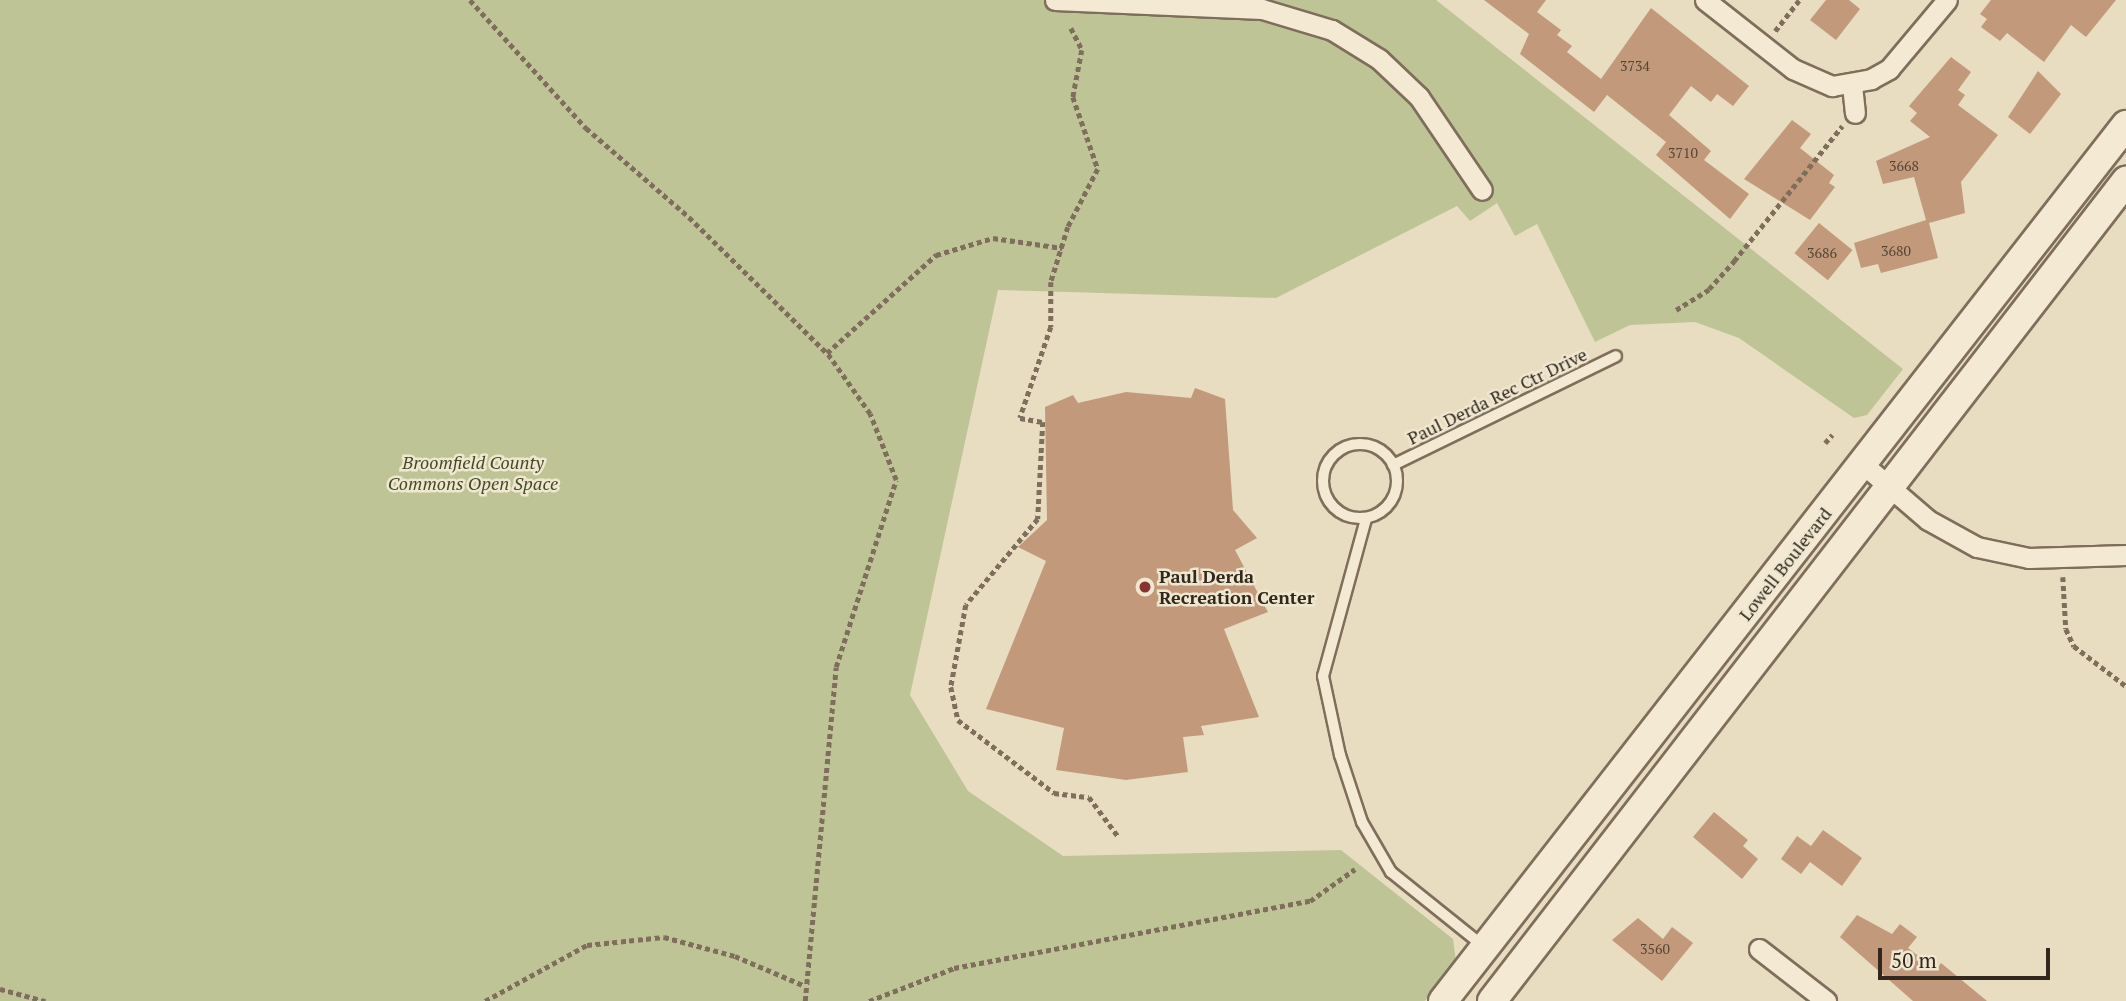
<!DOCTYPE html>
<style>
body{margin:0}
#map{position:relative;width:2126px;height:1001px;overflow:hidden;background:#e8dcc1;font-family:"PT Serif",serif}
div>[style]{position:absolute}
.green>*{inset:0;background:#bfc497}
.building>*{inset:0;background:#c2997b;transform-origin:0 0}
.path>*{height:4.5px;margin-top:-2.25px;transform-origin:0;background:repeating-linear-gradient(90deg,#7f6e5b 0 5px,transparent 0 8.5px)}
.roads{filter:drop-shadow(2px 0 #7f6e5b) drop-shadow(-2px 0 #7f6e5b) drop-shadow(0 2px #7f6e5b) drop-shadow(0 -2px #7f6e5b)}
.lane>*{height:10px;margin:-5px;padding:0 5px;transform-origin:5px;border-radius:5px;background:#f4ead3}
.lane>.ring{margin:-5px;padding:0;box-sizing:content-box;background:none;border:10px solid #f4ead3;border-radius:50%}
.street>*{height:19px;margin:-9.5px;padding:0 9.5px;transform-origin:9.5px;border-radius:9.5px;background:#f4ead3}
.secondary>*{height:28px;margin:-14px;padding:0 14px;transform-origin:14px;border-radius:14px;background:#f4ead3}
.dots>*{width:19px;height:19px;translate:-50% -50%;box-sizing:border-box;border:4px solid #f0e7d0;border-radius:50%}
span{translate:-50% -50%;white-space:nowrap;text-align:center;line-height:1.15;-webkit-text-stroke:5px #f0e7d0;paint-order:stroke}
.number-label{font-size:14px;color:#554434}
.number-label span{-webkit-text-stroke-width:0}
.street-label{font-size:18px;color:#31271d}
.park-label{font-size:18px;color:#424b26;font-style:italic}
.poi-label{font-size:18px;color:#31271d;font-weight:700}
.left{translate:0 -50%;text-align:left}
.scale{position:absolute;left:1878px;top:948px;width:172px;height:32px;box-sizing:border-box;border:4px solid #31271d;border-top:0;padding-left:9px;font-size:21px;line-height:24px;white-space:nowrap;color:#31271d;-webkit-text-stroke:5px #f0e7d0;paint-order:stroke}
</style>
<div id="map">
<div class="green">
<i style="clip-path:polygon(0 0,1436px 0,1903px 369px,1867px 415px,1854px 418px,1739px 338px,1695px 322px,1630px 325px,1595px 342px,1537px 224px,1515px 236px,1497px 203px,1470px 221px,1457px 206px,1276px 298px,998px 290px,910px 695px,968px 791px,1063px 856px,1341px 850px,1453px 939px,1456px 962px,1425px 1001px,0 1001px)"></i>
</div>
<div class="building">
<i style="clip-path:polygon(1484px 0,1546px 0,1537px 12px,1561px 30px,1557px 35px,1572px 46px,1567px 52px,1601px 79px,1651px 8px,1749px 86px,1733px 106px,1717px 94px,1711px 102px,1691px 86px,1669px 115px,1711px 151px,1704px 160px,1749px 194px,1730px 219px,1656px 155px,1666px 142px,1607px 95px,1594px 112px,1520px 54px,1529px 34px)"></i>
<i style="clip-path:polygon(1826px 0,1849px 0,1860px 9px,1836px 40px,1810px 20px)"></i>
<i style="clip-path:polygon(1991px 0,2116px 0,2086px 37px,2071px 25px,2044px 62px,2007px 33px,2000px 41px,1981px 27px,1987px 19px,1980px 14px)"></i>
<i style="clip-path:polygon(1951px 57px,1971px 72px,1958px 90px,1965px 95px,1958px 105px,1998px 135px,1961px 182px,1965px 213px,1929px 223px,1938px 258px,1881px 273px,1878px 264px,1861px 268px,1854px 243px,1926px 220px,1914px 177px,1883px 184px,1876px 161px,1930px 137px,1910px 121px,1917px 113px,1909px 106px)"></i>
<i style="clip-path:polygon(2038px 71px,2061px 94px,2030px 134px,2008px 117px)"></i>
<i style="clip-path:polygon(1792px 120px,1811px 134px,1800px 148px,1834px 175px,1829px 183px,1835px 187px,1810px 220px,1744px 179px)"></i>
<i style="left:1819px;top:223px;width:43px;height:39px;rotate:39deg"></i>
<i style="clip-path:polygon(1195px 388px,1225px 399px,1233px 510px,1257px 538px,1235px 550px,1268px 612px,1224px 629px,1259px 717px,1201px 726px,1204px 735px,1183px 737px,1188px 772px,1126px 780px,1056px 770px,1064px 728px,986px 709px,1046px 561px,1018px 547px,1047px 520px,1045px 407px,1073px 395px,1078px 403px,1126px 392px,1191px 398px)"></i>
<i style="clip-path:polygon(1714px 812px,1748px 840px,1743px 846px,1758px 859px,1742px 879px,1693px 837px)"></i>
<i style="clip-path:polygon(1823px 830px,1862px 858px,1842px 886px,1810px 862px,1801px 874px,1781px 859px,1797px 836px,1811px 846px)"></i>
<i style="clip-path:polygon(1857px 915px,1892px 934px,1900px 924px,1917px 937px,1908px 948px,1936px 970px,1941px 963px,1987px 1001px,1913px 1001px,1840px 937px)"></i>
<i style="clip-path:polygon(1638px 918px,1663px 939px,1672px 927px,1693px 943px,1662px 981px,1612px 940px)"></i>
</div>
<div class="path">
<i style="left:470px;top:0;width:173px;rotate:47.8deg"></i>
<i style="left:586px;top:128px;width:136px;rotate:40.8deg"></i>
<i style="left:689px;top:217px;width:194px;rotate:44.6deg"></i>
<i style="left:827px;top:353px;width:147px;rotate:-42deg"></i>
<i style="left:936px;top:255px;width:59px;rotate:-16.6deg"></i>
<i style="left:993px;top:238px;width:70px;rotate:8.2deg"></i>
<i style="left:1071px;top:28px;width:25px;rotate:63deg"></i>
<i style="left:1082px;top:50px;width:48px;rotate:100.8deg"></i>
<i style="left:1073px;top:97px;width:76px;rotate:70.9deg"></i>
<i style="left:1098px;top:169px;width:65px;rotate:117.3deg"></i>
<i style="left:1068px;top:227px;width:58px;rotate:107.2deg"></i>
<i style="left:1051px;top:282px;width:45px;rotate:90deg"></i>
<i style="left:1051px;top:327px;width:96px;rotate:108.8deg"></i>
<i style="left:1020px;top:418px;width:23px;rotate:10deg"></i>
<i style="left:1043px;top:422px;width:97px;rotate:93deg"></i>
<i style="left:1038px;top:519px;width:112px;rotate:129.9deg"></i>
<i style="left:966px;top:605px;width:83px;rotate:100.4deg"></i>
<i style="left:951px;top:687px;width:34px;rotate:78deg"></i>
<i style="left:958px;top:720px;width:121px;rotate:37.2deg"></i>
<i style="left:1054px;top:793px;width:35px;rotate:7deg"></i>
<i style="left:1089px;top:797px;width:49px;rotate:53.4deg"></i>
<i style="left:1775px;top:31px;width:39px;rotate:-52deg"></i>
<i style="left:1676px;top:310px;width:39px;rotate:-32deg"></i>
<i style="left:1709px;top:289px;width:38px;rotate:-48deg"></i>
<i style="left:1734px;top:261px;width:173px;rotate:-51.3deg"></i>
<i style="left:1825px;top:443px;width:11px;rotate:-49deg"></i>
<i style="left:2063px;top:577px;width:52px;rotate:86.7deg"></i>
<i style="left:2066px;top:629px;width:19px;rotate:65deg"></i>
<i style="left:2074px;top:646px;width:66px;rotate:37.6deg"></i>
<i style="left:0;top:989px;width:47px;rotate:14.9deg"></i>
<i style="left:485px;top:1001px;width:116px;rotate:-28.8deg"></i>
<i style="left:587px;top:945px;width:77px;rotate:-5.9deg"></i>
<i style="left:664px;top:937px;width:73px;rotate:15deg"></i>
<i style="left:735px;top:956px;width:76px;rotate:23.2deg"></i>
<i style="left:805px;top:1001px;width:335px;rotate:-84.7deg"></i>
<i style="left:836px;top:667px;width:196px;rotate:-72.2deg"></i>
<i style="left:896px;top:480px;width:71px;rotate:-111.5deg"></i>
<i style="left:870px;top:414px;width:75px;rotate:-125.2deg"></i>
<i style="left:869px;top:1001px;width:91px;rotate:-21.2deg"></i>
<i style="left:954px;top:968px;width:362px;rotate:-10.7deg"></i>
<i style="left:1310px;top:901px;width:55px;rotate:-35.4deg"></i>
</div>
<div class="roads">
<div class="lane">
<i class="ring" style="left:1323px;top:444px;width:64px;height:64px"></i>
<i style="left:1393px;top:465px;width:248px;rotate:-26deg"></i>
<i style="left:1366px;top:519px;width:163px;rotate:105.3deg"></i>
<i style="left:1323px;top:676px;width:81px;rotate:77.9deg"></i>
<i style="left:1340px;top:755px;width:71px;rotate:71.8deg"></i>
<i style="left:1362px;top:822px;width:58px;rotate:59.9deg"></i>
<i style="left:1391px;top:872px;width:117px;rotate:38.7deg"></i>
</div>
<div class="street">
<i style="left:1055px;top:0;width:207px;rotate:2.5deg"></i>
<i style="left:1262px;top:9px;width:73px;rotate:16.7deg"></i>
<i style="left:1332px;top:30px;width:55px;rotate:31.7deg"></i>
<i style="left:1379px;top:59px;width:55px;rotate:43.5deg"></i>
<i style="left:1419px;top:97px;width:112px;rotate:55.9deg"></i>
<i style="left:1705px;top:0;width:112px;rotate:38.1deg"></i>
<i style="left:1793px;top:69px;width:43px;rotate:23.6deg"></i>
<i style="left:1832px;top:86px;width:40px;rotate:-10deg"></i>
<i style="left:1871px;top:79px;width:21px;rotate:-29deg"></i>
<i style="left:1889px;top:69px;width:90px;rotate:-50deg"></i>
<i style="left:1852px;top:85px;width:28px;rotate:84deg"></i>
<i style="left:1864px;top:465px;width:84px;rotate:40.7deg"></i>
<i style="left:1928px;top:520px;width:56px;rotate:28.9deg"></i>
<i style="left:1977px;top:547px;width:53px;rotate:11.9deg"></i>
<i style="left:2029px;top:558px;width:97px;rotate:-1.8deg"></i>
<i style="left:1759px;top:949px;width:85px;rotate:37.8deg"></i>
</div>
<div class="secondary">
<i style="left:1443px;top:1001px;width:1111px;rotate:-52.06deg"></i>
<i style="left:1492px;top:1001px;width:1037px;rotate:-52.29deg"></i>
</div>
</div>
<div class="dots">
<i style="left:1145px;top:587px;background:#873233"></i>
</div>
<div class="number-label">
<span style="left:1635px;top:66px">3734</span>
<span style="left:1683px;top:153px">3710</span>
<span style="left:1904px;top:166px">3668</span>
<span style="left:1896px;top:251px">3680</span>
<span style="left:1822px;top:253px">3686</span>
<span style="left:1655px;top:949px">3560</span>
</div>
<div class="street-label">
<span style="left:1497px;top:396px;rotate:-26deg">Paul Derda Rec Ctr Drive</span>
<span style="left:1785px;top:564px;rotate:-52deg">Lowell Boulevard</span>
</div>
<div class="park-label">
<span style="left:473px;top:473px">Broomfield County<br>Commons Open Space</span>
</div>
<div class="poi-label">
<span class="left" style="left:1159px;top:587px">Paul Derda<br>Recreation Center</span>
</div>
<div class="scale">50 m</div>
</div>
